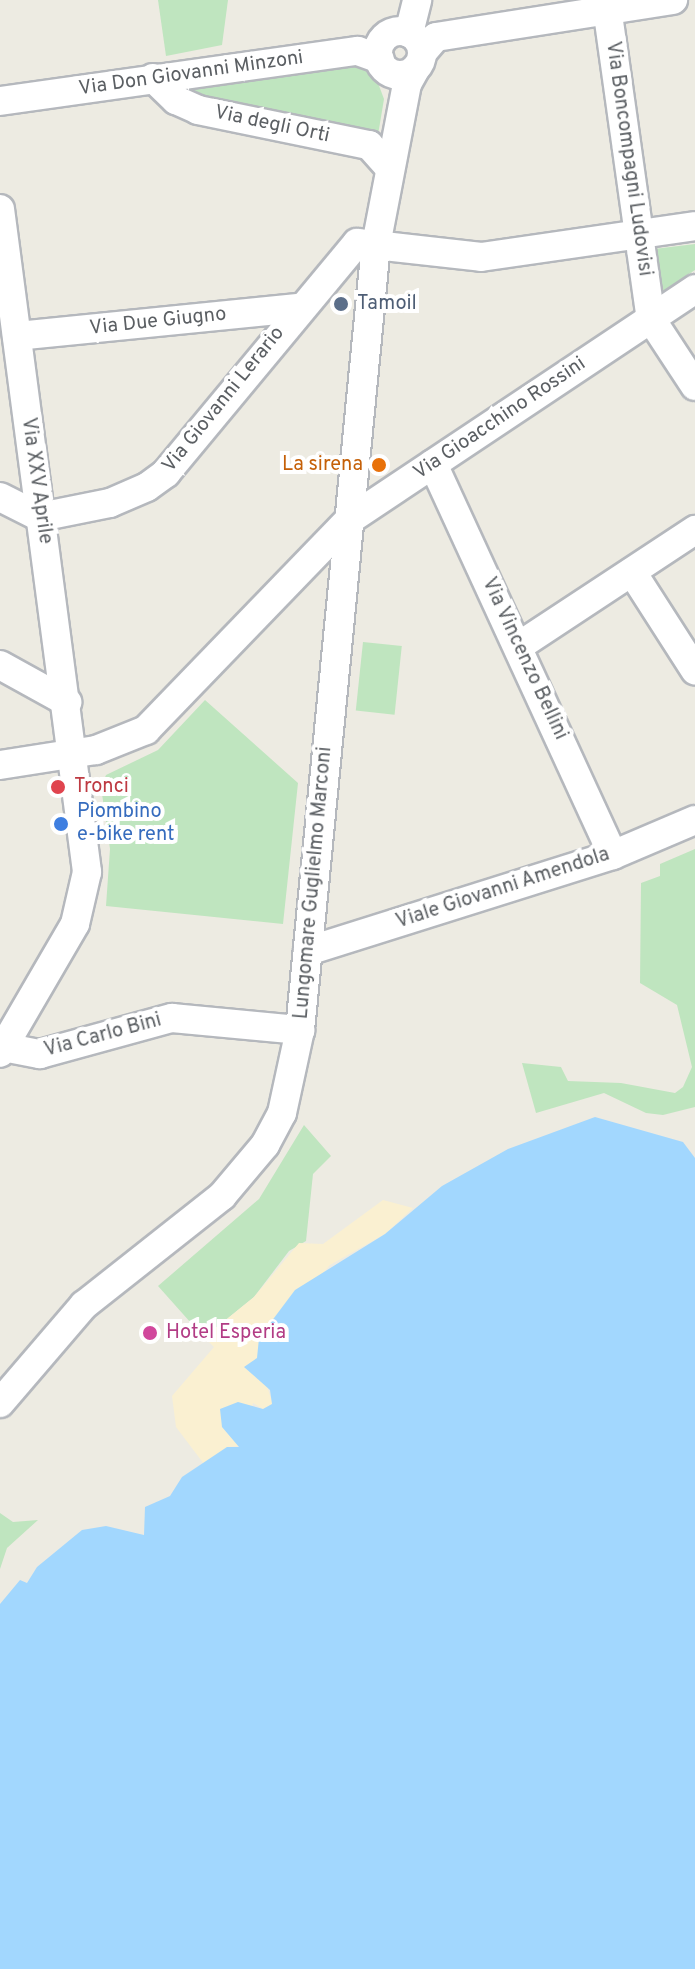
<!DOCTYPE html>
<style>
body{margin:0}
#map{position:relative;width:695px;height:1969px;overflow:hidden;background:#edebe2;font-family:Overpass,sans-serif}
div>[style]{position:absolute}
.green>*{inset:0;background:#bfe5bf;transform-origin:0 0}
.sand>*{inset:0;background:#faf0d1}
.water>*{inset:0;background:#a2d7fe}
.roads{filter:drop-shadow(2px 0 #b5b8bd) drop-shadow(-2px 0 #b5b8bd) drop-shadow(0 2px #b5b8bd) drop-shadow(0 -2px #b5b8bd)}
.minor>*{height:28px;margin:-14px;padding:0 14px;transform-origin:14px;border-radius:14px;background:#fff}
.minor>.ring{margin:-14px;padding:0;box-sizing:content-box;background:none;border:28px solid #fff;border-radius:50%}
.dots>*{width:22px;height:22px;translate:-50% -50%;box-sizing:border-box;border:4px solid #fff;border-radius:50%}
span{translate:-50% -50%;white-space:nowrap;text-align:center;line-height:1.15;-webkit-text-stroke:8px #fff;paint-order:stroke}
.street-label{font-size:20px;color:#5b5f63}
.service-label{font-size:20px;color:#4e5e75}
.left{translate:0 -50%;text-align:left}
.food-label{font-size:20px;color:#c56008}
.right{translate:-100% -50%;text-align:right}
.health-label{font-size:20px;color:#be3a42}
.shop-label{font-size:20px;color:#366cbe}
.hotel-label{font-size:20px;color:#b23c85}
</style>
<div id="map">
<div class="green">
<i style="clip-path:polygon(158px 0,228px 0,222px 45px,166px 56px)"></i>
<i style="clip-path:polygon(352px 62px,375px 75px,384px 99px,378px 135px,183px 92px,206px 81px)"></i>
<i style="clip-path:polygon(695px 244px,695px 270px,662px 292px,654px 249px)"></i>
<i style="left:363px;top:642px;width:39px;height:69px;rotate:6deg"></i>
<i style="clip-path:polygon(205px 700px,298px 783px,283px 924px,106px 906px,110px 849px,101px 787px,106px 775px,158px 750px)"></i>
<i style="clip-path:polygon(695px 849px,695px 1107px,663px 1115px,646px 1113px,604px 1093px,536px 1113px,522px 1063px,561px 1067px,568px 1081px,621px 1083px,675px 1093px,683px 1087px,692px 1067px,677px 1005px,640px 983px,641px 883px,660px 876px,660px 864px)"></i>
<i style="clip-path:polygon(304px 1125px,331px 1156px,313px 1174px,306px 1241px,289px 1251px,254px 1297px,217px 1327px,199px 1332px,158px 1286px,259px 1199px)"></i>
<i style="clip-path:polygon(0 1513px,13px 1522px,38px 1520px,7px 1548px,0 1569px)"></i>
</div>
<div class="sand">
<i style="clip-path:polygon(383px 1200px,413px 1208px,385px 1234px,330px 1265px,261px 1345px,257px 1358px,273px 1404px,263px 1409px,253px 1403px,240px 1446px,227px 1447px,204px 1464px,176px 1427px,172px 1396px,214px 1347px,199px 1332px,217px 1327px,254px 1297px,299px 1243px,323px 1244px)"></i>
</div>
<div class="water">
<i style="clip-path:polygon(595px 1117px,683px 1142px,695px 1158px,695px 1969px,0 1969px,0 1604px,20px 1580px,27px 1583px,37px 1567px,82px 1530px,106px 1526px,144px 1535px,145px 1507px,170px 1496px,182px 1477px,227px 1447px,239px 1447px,222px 1427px,220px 1409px,238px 1402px,263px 1409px,272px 1404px,270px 1390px,244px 1367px,257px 1358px,259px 1338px,295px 1290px,385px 1234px,442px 1186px,508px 1149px)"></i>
</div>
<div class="roads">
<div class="minor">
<i style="left:606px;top:0;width:322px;rotate:82deg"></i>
<i style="left:651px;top:319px;width:80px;rotate:56.7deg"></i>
<i class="ring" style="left:378px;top:31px;width:16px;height:16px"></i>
<i style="left:409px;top:33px;width:34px;rotate:-76deg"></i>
<i style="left:422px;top:53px;width:21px;rotate:-49deg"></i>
<i style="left:436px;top:37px;width:240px;rotate:-8.9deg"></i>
<i style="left:153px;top:78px;width:32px;rotate:44deg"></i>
<i style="left:176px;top:100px;width:24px;rotate:24deg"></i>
<i style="left:198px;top:110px;width:175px;rotate:11.6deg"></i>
<i style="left:369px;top:145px;width:31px;rotate:48deg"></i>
<i style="left:0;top:101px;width:361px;rotate:-8deg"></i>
<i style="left:358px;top:51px;width:23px;rotate:20deg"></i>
<i style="left:0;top:209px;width:669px;rotate:82.52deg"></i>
<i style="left:87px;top:872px;width:53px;rotate:103deg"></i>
<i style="left:75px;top:924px;width:149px;rotate:120.2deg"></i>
<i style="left:17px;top:336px;width:283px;rotate:-5.7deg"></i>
<i style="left:433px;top:464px;width:430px;rotate:65.3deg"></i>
<i style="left:0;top:497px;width:45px;rotate:26.6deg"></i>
<i style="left:40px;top:517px;width:71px;rotate:-11.3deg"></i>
<i style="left:110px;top:503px;width:40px;rotate:-23.4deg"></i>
<i style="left:147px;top:487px;width:24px;rotate:-36deg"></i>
<i style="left:166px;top:473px;width:299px;rotate:-50.3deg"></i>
<i style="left:357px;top:243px;width:125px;rotate:6.4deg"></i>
<i style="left:481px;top:257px;width:216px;rotate:-8.2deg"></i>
<i style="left:632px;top:572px;width:117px;rotate:57.3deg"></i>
<i style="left:519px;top:646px;width:211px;rotate:-33.4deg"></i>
<i style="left:0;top:665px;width:77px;rotate:28.9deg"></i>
<i style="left:0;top:765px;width:97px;rotate:-8.9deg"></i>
<i style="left:96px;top:750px;width:54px;rotate:-21.8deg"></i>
<i style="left:146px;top:730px;width:292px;rotate:-46deg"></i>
<i style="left:349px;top:520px;width:416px;rotate:-33.7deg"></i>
<i style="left:308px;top:951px;width:320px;rotate:-17.5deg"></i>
<i style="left:613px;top:855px;width:89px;rotate:-23.1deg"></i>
<i style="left:3px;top:1047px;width:38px;rotate:11deg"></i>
<i style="left:40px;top:1054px;width:137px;rotate:-15.3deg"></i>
<i style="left:172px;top:1018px;width:129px;rotate:5.4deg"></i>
<i style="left:0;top:1403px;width:129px;rotate:-49.4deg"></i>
<i style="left:84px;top:1305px;width:176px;rotate:-38.3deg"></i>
<i style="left:222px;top:1196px;width:67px;rotate:-49.9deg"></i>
<i style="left:265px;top:1145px;width:36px;rotate:-62deg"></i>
<i style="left:282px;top:1113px;width:85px;rotate:-77.8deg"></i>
<i style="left:300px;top:1030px;width:789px;rotate:-84.47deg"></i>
<i style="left:376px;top:245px;width:164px;rotate:-79.1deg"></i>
<i style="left:407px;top:84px;width:18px;rotate:-61deg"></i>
</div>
</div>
<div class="dots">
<i style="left:341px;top:304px;background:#5c6f8a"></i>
<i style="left:379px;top:465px;background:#e8710a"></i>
<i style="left:58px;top:787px;background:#e0444e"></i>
<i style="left:61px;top:824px;background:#3f7fe0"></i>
<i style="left:150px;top:1333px;background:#d1479c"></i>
</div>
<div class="street-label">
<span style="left:191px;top:74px;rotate:-8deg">Via Don Giovanni Minzoni</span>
<span style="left:272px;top:125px;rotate:12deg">Via degli Orti</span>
<span style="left:628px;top:159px;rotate:82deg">Via Boncompagni Ludovisi</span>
<span style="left:158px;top:322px;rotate:-6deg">Via Due Giugno</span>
<span style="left:224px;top:400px;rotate:-51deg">Via Giovanni Lerario</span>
<span style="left:500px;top:419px;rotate:-34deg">Via Gioacchino Rossini</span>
<span style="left:36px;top:481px;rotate:82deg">Via XXV Aprile</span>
<span style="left:524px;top:659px;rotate:65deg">Via Vincenzo Bellini</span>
<span style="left:314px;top:883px;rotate:-85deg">Lungomare Guglielmo Marconi</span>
<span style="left:503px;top:889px;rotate:-18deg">Viale Giovanni Amendola</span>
<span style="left:103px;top:1036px;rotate:-15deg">Via Carlo Bini</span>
</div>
<div class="service-label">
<span class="left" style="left:357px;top:304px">Tamoil</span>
</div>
<div class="food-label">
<span class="right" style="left:363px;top:465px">La sirena</span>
</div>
<div class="health-label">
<span class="left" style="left:74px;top:787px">Tronci</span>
</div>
<div class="shop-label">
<span class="left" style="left:77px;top:824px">Piombino<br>e-bike rent</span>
</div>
<div class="hotel-label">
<span class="left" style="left:166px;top:1333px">Hotel Esperia</span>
</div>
</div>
